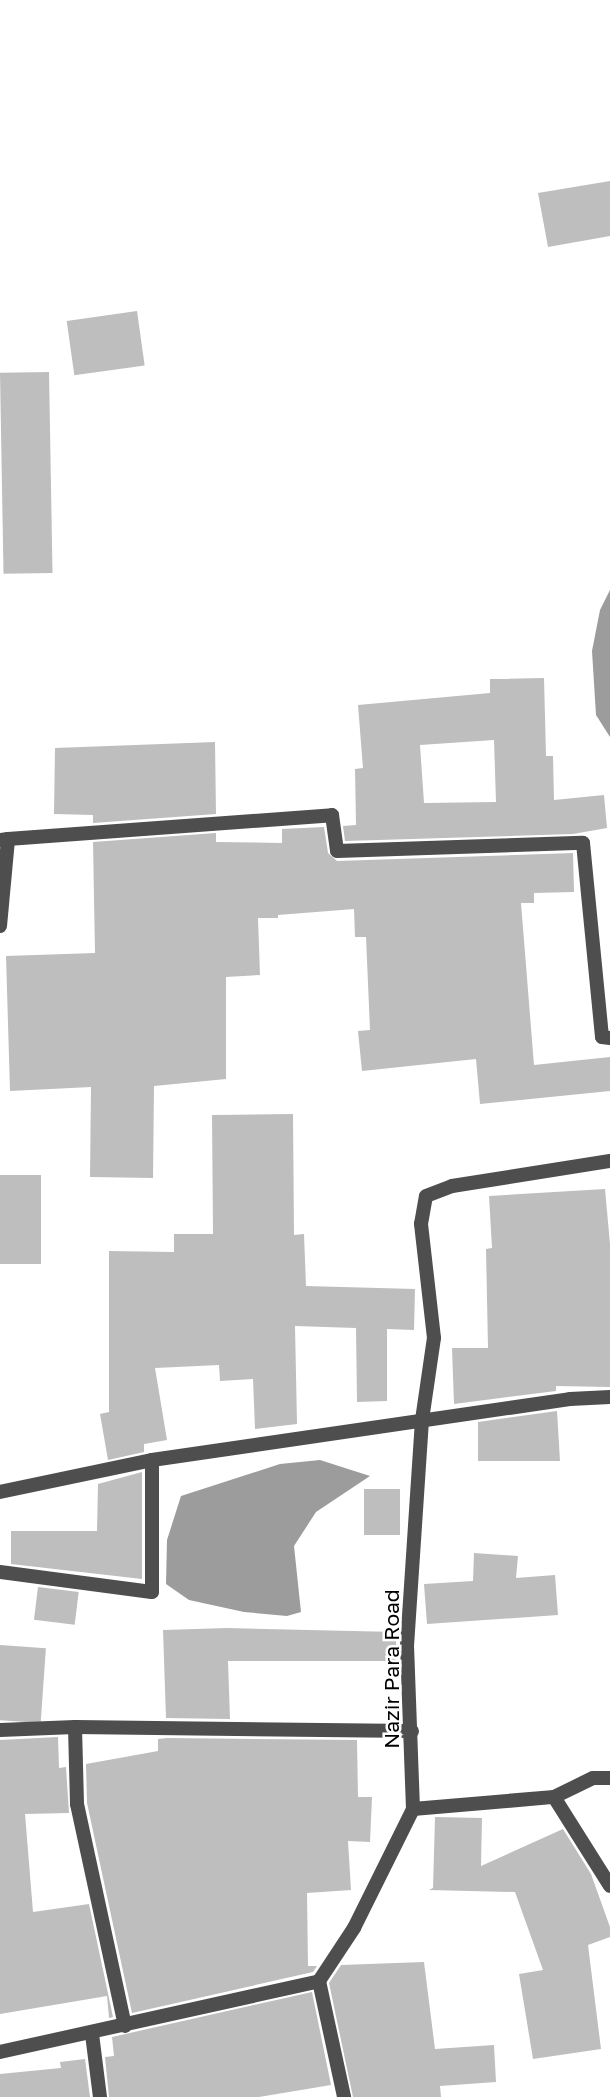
<!DOCTYPE html>
<style>
body{margin:0}
#map{position:relative;width:610px;height:2097px;overflow:hidden;background:#fff;font-family:"Golos Text",sans-serif}
div>[style]{position:absolute}
.water>*{inset:0;background:#9c9c9c}
.building>*{inset:0;background:#bebebe;transform-origin:0 0}
.minor>*{height:14px;margin:-7px;padding:0 7px;transform-origin:7px;border-radius:7px;background:#4e4e4e}
span{translate:-50% -50%;white-space:nowrap;text-align:center;line-height:1.15;-webkit-text-stroke:5px #fff;paint-order:stroke}
.street-label{font-size:21px;color:#000}
</style>
<div id="map">
<div class="water">
<i style="clip-path:polygon(610px 590px,610px 737px,596px 715px,592px 651px,600px 610px)"></i>
<i style="clip-path:polygon(320px 1460px,370px 1476px,316px 1512px,294px 1546px,301px 1612px,287px 1616px,244px 1612px,189px 1600px,166px 1584px,167px 1540px,181px 1496px,280px 1464px)"></i>
</div>
<div class="building">
<i style="clip-path:polygon(610px 181px,610px 236px,548px 247px,538px 193px)"></i>
<i style="left:137px;top:311px;width:55px;height:71px;rotate:82deg"></i>
<i style="left:49px;top:372px;width:201px;height:49px;rotate:89deg"></i>
<i style="clip-path:polygon(evenodd,544px 678px,546px 756px,553px 756px,554px 800px,604px 795px,607px 828px,573px 834px,345px 841px,343px 826px,356px 825px,355px 769px,363px 768px,358px 705px,490px 693px,490px 679px,544px 678px,494px 740px,496px 802px,424px 803px,420px 745px,494px 740px)"></i>
<i style="clip-path:polygon(215px 742px,216px 814px,93px 823px,93px 815px,54px 814px,55px 748px)"></i>
<i style="clip-path:polygon(324px 827px,328px 853px,337px 861px,573px 853px,574px 892px,534px 893px,534px 903px,521px 903px,534px 1065px,610px 1057px,610px 1091px,480px 1104px,476px 1059px,362px 1071px,358px 1031px,370px 1030px,366px 937px,355px 937px,354px 909px,278px 915px,278px 918px,258px 918px,260px 975px,226px 977px,226px 1079px,154px 1086px,153px 1178px,90px 1177px,91px 1087px,10px 1091px,6px 956px,95px 953px,93px 842px,216px 833px,216px 842px,282px 843px,282px 829px)"></i>
<i style="clip-path:polygon(293px 1114px,294px 1235px,304px 1234px,306px 1286px,415px 1289px,414px 1330px,387px 1329px,387px 1401px,357px 1402px,356px 1328px,295px 1326px,297px 1424px,255px 1429px,253px 1379px,220px 1381px,219px 1365px,155px 1368px,167px 1440px,144px 1444px,144px 1452px,108px 1460px,100px 1414px,109px 1412px,109px 1251px,174px 1252px,174px 1234px,213px 1234px,212px 1115px)"></i>
<i style="left:0;top:1175px;width:41px;height:89px"></i>
<i style="clip-path:polygon(605px 1189px,610px 1244px,610px 1387px,556px 1386px,556px 1391px,454px 1404px,452px 1348px,488px 1348px,486px 1249px,492px 1248px,489px 1196px)"></i>
<i style="clip-path:polygon(557px 1411px,560px 1461px,478px 1461px,478px 1422px)"></i>
<i style="clip-path:polygon(142px 1472px,142px 1579px,11px 1564px,11px 1531px,97px 1531px,98px 1484px)"></i>
<i style="left:364px;top:1489px;width:36px;height:46px"></i>
<i style="clip-path:polygon(474px 1553px,518px 1556px,516px 1578px,555px 1575px,558px 1615px,427px 1624px,424px 1584px,473px 1581px)"></i>
<i style="left:38px;top:1587px;width:41px;height:33px;rotate:7deg"></i>
<i style="clip-path:polygon(227px 1628px,396px 1632px,396px 1661px,228px 1661px,230px 1719px,166px 1718px,163px 1630px)"></i>
<i style="left:0;top:1645px;width:46px;height:75px;rotate:4deg"></i>
<i style="clip-path:polygon(58px 1737px,59px 1768px,66px 1767px,69px 1813px,25px 1814px,33px 1912px,89px 1904px,113px 2017px,109px 2018px,107px 1996px,0 2014px,0 1740px)"></i>
<i style="clip-path:polygon(167px 1738px,357px 1740px,358px 1797px,372px 1797px,370px 1842px,348px 1841px,351px 1890px,307px 1893px,308px 1966px,317px 1966px,313px 1972px,132px 2013px,87px 1803px,86px 1764px,158px 1751px,158px 1739px)"></i>
<i style="clip-path:polygon(435px 1817px,482px 1818px,481px 1866px,563px 1829px,591px 1874px,610px 1927px,610px 1937px,588px 1945px,601px 2049px,533px 2059px,519px 1974px,543px 1970px,515px 1892px,429px 1890px,433px 1888px)"></i>
<i style="clip-path:polygon(424px 1962px,435px 2049px,494px 2045px,496px 2082px,440px 2086px,441px 2097px,353px 2097px,329px 1983px,341px 1965px)"></i>
<i style="clip-path:polygon(312px 1992px,331px 2085px,259px 2097px,109px 2097px,105px 2057px,114px 2056px,112px 2037px)"></i>
<i style="clip-path:polygon(85px 2059px,90px 2097px,0 2097px,0 2074px,61px 2068px,60px 2062px)"></i>
</div>
<div class="minor">
<i style="left:8px;top:839px;width:325px;rotate:-4.2deg"></i>
<i style="left:332px;top:815px;width:36px;rotate:82deg"></i>
<i style="left:337px;top:851px;width:246px;rotate:-1.9deg"></i>
<i style="left:583px;top:843px;width:195px;rotate:84.4deg"></i>
<i style="left:602px;top:1037px;width:8px;rotate:7deg"></i>
<i style="left:0;top:926px;width:87px;rotate:-84.7deg"></i>
<i style="left:8px;top:839px;width:7px;rotate:172deg"></i>
<i style="left:0;top:1492px;width:155px;rotate:-11.9deg"></i>
<i style="left:0;top:1572px;width:153px;rotate:7.5deg"></i>
<i style="left:152px;top:1592px;width:132px;rotate:-90deg"></i>
<i style="left:152px;top:1460px;width:422px;rotate:-8.3deg"></i>
<i style="left:570px;top:1399px;width:40px;rotate:-2.9deg"></i>
<i style="left:75px;top:1727px;width:337px;rotate:0.7deg"></i>
<i style="left:0;top:1730px;width:75px;rotate:-2.3deg"></i>
<i style="left:75px;top:1727px;width:77px;rotate:88.5deg"></i>
<i style="left:77px;top:1804px;width:227px;rotate:77.8deg"></i>
<i style="left:554px;top:1797px;width:105px;rotate:57.8deg"></i>
<i style="left:413px;top:1809px;width:142px;rotate:-4.9deg"></i>
<i style="left:554px;top:1797px;width:43px;rotate:-26deg"></i>
<i style="left:593px;top:1778px;width:17px"></i>
<i style="left:319px;top:1981px;width:119px;rotate:77.8deg"></i>
<i style="left:92px;top:2034px;width:64px;rotate:82.8deg"></i>
<i style="left:0;top:2052px;width:327px;rotate:-12.5deg"></i>
<i style="left:319px;top:1981px;width:64px;rotate:-56.6deg"></i>
<i style="left:354px;top:1928px;width:133px;rotate:-63.6deg"></i>
<i style="left:413px;top:1809px;width:163px;rotate:-92.1deg"></i>
<i style="left:407px;top:1646px;width:226px;rotate:-86.2deg"></i>
<i style="left:422px;top:1420px;width:83px;rotate:-81.7deg"></i>
<i style="left:434px;top:1338px;width:115px;rotate:-96.5deg"></i>
<i style="left:421px;top:1224px;width:28px;rotate:-80deg"></i>
<i style="left:426px;top:1196px;width:28px;rotate:-21deg"></i>
<i style="left:452px;top:1186px;width:160px;rotate:-9deg"></i>
</div>
<div class="street-label">
<span style="left:391px;top:1669px;rotate:-90deg">Nazir Para Road</span>
</div>
</div>
